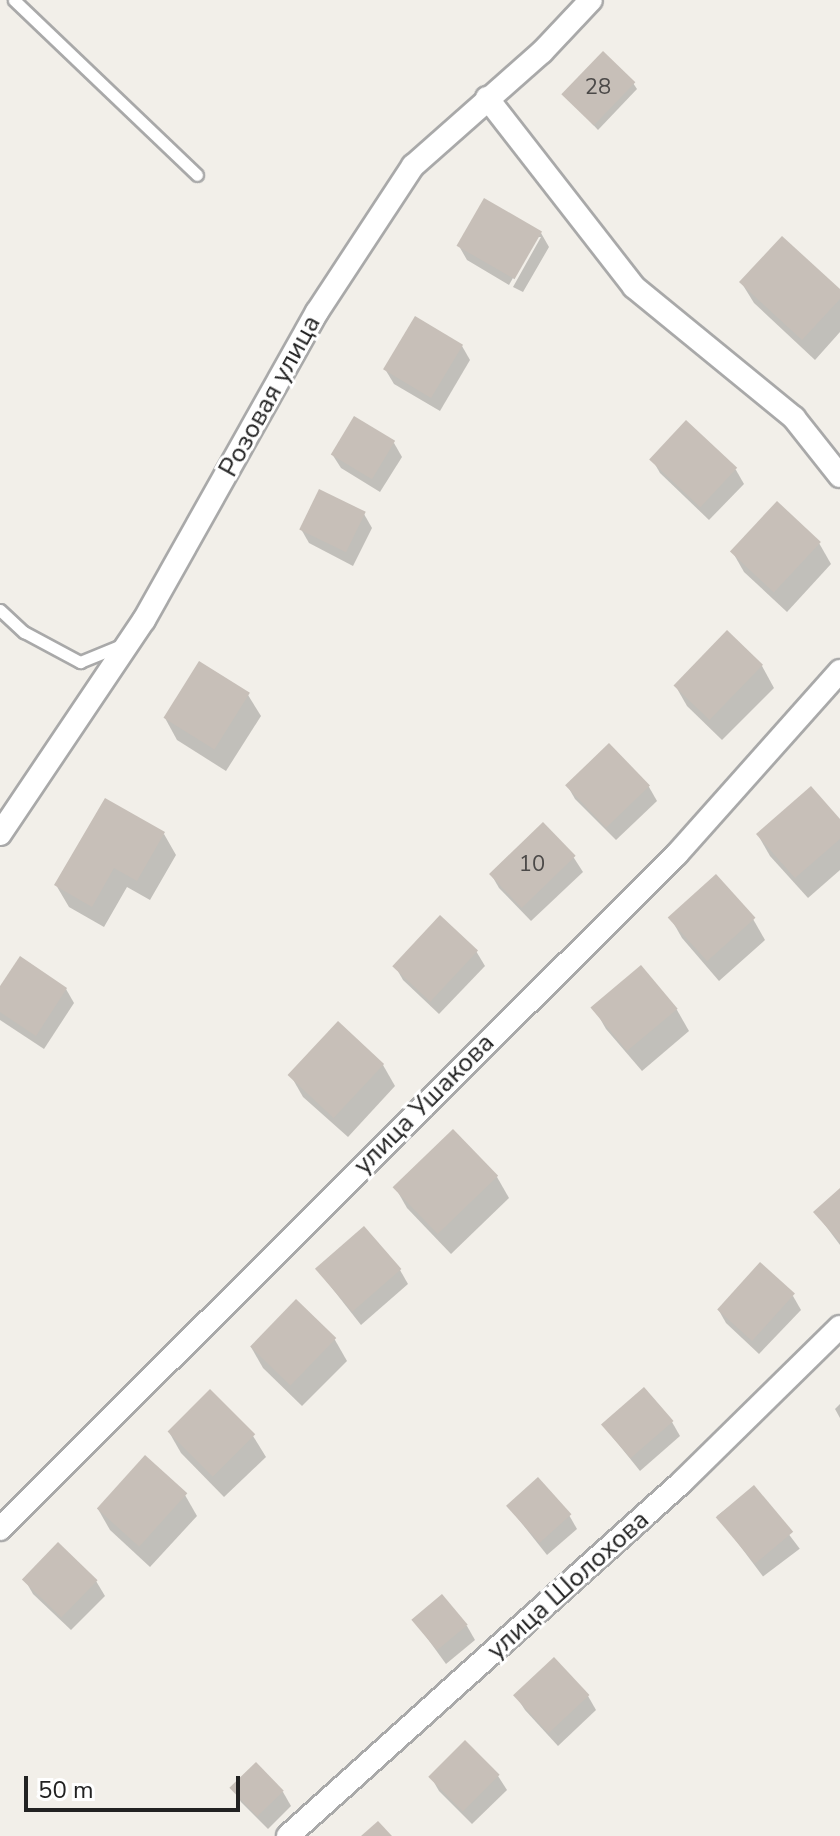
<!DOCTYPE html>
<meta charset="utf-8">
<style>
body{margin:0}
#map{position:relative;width:840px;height:1836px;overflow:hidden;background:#f2efe9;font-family:"Nunito Sans",sans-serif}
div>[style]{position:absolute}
.shadow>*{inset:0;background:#0003;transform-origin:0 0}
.building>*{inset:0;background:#c7bfb8;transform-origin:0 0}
.roads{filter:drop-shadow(2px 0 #a9a9a9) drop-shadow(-2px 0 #a9a9a9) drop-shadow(0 2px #a9a9a9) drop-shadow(0 -2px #a9a9a9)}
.service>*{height:11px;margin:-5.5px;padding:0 5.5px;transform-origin:5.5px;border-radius:5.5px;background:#fff}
.minor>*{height:22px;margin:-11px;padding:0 11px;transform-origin:11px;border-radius:11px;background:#fff}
span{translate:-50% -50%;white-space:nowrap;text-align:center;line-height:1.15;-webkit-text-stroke:6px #fff;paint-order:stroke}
.number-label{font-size:22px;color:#4b4948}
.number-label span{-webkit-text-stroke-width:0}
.street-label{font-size:26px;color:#222}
.scale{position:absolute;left:24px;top:1776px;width:216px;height:36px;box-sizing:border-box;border:4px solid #222;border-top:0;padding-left:10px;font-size:24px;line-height:28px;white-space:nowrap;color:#222;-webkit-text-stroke:6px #fff;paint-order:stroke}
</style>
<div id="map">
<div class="shadow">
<i style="clip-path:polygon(633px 83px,637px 89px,598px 130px,564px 94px)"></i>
<i style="clip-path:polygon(541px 233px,549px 247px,523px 292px,513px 287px,541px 237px,536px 237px,509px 285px,467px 260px,459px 246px)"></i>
<i style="clip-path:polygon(741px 282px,840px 292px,840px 332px,815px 360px,754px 303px)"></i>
<i style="clip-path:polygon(462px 346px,470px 360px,440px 411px,394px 384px,385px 369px)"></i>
<i style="clip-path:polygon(687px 423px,736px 470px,744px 484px,709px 520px,660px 473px,652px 459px)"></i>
<i style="clip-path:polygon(394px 443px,402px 457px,380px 492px,341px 468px,332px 454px)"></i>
<i style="clip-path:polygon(364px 514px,372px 528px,353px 566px,309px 543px,301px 529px)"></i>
<i style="clip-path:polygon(819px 543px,831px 564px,787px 612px,744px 572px,732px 551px)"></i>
<i style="clip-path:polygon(727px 632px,762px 666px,774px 688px,722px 740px,687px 706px,675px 685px)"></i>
<i style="clip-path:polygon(248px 695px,261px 716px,226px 771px,177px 740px,165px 718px)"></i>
<i style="clip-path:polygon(609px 745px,649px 787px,657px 801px,616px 840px,575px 799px,567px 785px)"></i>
<i style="clip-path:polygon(840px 822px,840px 870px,808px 898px,770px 856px,758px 835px)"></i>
<i style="clip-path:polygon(543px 824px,574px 858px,583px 872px,531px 921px,499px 888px,491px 874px)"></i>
<i style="clip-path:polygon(164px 834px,176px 855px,150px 900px,127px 887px,104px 927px,69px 907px,56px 885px)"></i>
<i style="clip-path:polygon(670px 917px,753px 919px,765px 940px,719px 981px,682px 938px)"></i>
<i style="clip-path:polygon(476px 951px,485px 966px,439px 1014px,403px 980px,395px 966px)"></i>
<i style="clip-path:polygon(641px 968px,677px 1010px,689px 1031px,642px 1071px,606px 1029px,594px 1008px)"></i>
<i style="clip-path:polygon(66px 989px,74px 1003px,44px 1049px,0 1020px,0 990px)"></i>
<i style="clip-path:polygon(383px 1065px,395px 1086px,348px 1137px,303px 1097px,291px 1076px)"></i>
<i style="clip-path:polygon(497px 1177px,509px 1198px,451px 1254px,407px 1208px,395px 1187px)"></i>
<i style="clip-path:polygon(840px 1191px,840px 1245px,816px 1213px)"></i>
<i style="clip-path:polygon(317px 1269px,400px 1270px,408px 1284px,361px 1325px)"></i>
<i style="clip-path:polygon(793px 1296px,801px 1310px,759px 1354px,726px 1323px,718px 1309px)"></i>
<i style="clip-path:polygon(296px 1302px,335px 1340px,347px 1361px,302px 1406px,263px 1368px,251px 1347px)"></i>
<i style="clip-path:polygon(840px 1404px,840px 1418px,835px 1409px)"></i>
<i style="clip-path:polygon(672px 1422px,680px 1436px,640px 1471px,603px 1425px)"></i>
<i style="clip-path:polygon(169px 1432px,253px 1436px,266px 1457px,224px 1497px,181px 1453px)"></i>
<i style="left:754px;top:1488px;width:76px;height:46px;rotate:53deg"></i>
<i style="clip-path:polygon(185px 1495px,197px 1516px,150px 1567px,110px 1530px,98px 1509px)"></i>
<i style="clip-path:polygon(508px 1506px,569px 1515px,577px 1529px,547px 1555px)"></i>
<i style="clip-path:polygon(25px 1580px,96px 1581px,105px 1596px,71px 1630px,33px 1594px)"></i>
<i style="clip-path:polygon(414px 1620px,467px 1626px,475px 1640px,446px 1664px)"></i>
<i style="clip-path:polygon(516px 1696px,588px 1696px,596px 1710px,558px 1746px,525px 1710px)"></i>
<i style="clip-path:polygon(498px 1776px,507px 1790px,472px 1824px,439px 1791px,431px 1777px)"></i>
<i style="clip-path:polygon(233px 1788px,283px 1792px,291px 1806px,268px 1829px,241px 1802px)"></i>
</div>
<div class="building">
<i style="left:603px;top:51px;width:45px;height:60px;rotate:44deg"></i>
<i style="left:484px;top:198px;width:67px;height:55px;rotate:30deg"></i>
<i style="clip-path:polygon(782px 236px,840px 289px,840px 299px,802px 340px,739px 282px)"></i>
<i style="left:415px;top:316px;width:56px;height:62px;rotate:31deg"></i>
<i style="left:354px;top:416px;width:48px;height:45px;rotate:31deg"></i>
<i style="left:686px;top:420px;width:70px;height:54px;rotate:43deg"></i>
<i style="left:319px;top:489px;width:52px;height:45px;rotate:26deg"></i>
<i style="left:777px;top:501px;width:60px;height:69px;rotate:43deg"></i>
<i style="left:727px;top:630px;width:50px;height:77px;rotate:44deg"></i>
<i style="left:199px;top:661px;width:60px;height:67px;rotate:32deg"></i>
<i style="left:609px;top:743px;width:59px;height:61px;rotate:46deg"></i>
<i style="clip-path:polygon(811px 786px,840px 819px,840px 839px,795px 878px,756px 834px)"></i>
<i style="clip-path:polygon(105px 798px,165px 832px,137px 881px,114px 868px,92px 907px,54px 885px)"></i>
<i style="left:543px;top:822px;width:47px;height:75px;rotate:46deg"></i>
<i style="left:716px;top:874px;width:59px;height:65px;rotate:48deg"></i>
<i style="left:440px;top:915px;width:52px;height:70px;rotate:43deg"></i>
<i style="clip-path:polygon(20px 956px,67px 988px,36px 1036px,0 1012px,0 986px)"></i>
<i style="left:641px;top:965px;width:57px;height:66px;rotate:50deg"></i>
<i style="left:338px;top:1021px;width:63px;height:74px;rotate:43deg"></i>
<i style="left:453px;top:1129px;width:65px;height:84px;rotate:46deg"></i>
<i style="clip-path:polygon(840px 1188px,840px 1242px,813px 1212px)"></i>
<i style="left:364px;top:1226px;width:57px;height:65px;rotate:49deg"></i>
<i style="left:760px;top:1262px;width:47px;height:64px;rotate:42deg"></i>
<i style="left:296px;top:1299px;width:56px;height:66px;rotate:44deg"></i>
<i style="left:644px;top:1387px;width:45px;height:57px;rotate:49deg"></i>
<i style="left:210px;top:1389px;width:64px;height:60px;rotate:45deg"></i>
<i style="left:145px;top:1455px;width:57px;height:72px;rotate:42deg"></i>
<i style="left:538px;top:1477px;width:50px;height:43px;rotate:48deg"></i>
<i style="left:754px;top:1485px;width:61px;height:50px;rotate:50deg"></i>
<i style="left:58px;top:1542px;width:55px;height:52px;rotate:44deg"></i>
<i style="left:442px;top:1594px;width:40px;height:40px;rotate:50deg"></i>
<i style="left:554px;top:1657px;width:52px;height:56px;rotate:47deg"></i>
<i style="left:465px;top:1740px;width:49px;height:52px;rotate:45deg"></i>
<i style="left:256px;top:1762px;width:40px;height:37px;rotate:46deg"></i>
<i style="clip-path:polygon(378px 1821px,392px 1836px,361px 1836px)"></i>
</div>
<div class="roads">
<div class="service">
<i style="left:14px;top:0;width:253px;rotate:43.7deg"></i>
<i style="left:0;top:610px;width:33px;rotate:43deg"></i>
<i style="left:24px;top:632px;width:64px;rotate:28.2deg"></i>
<i style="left:80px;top:662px;width:48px;rotate:-22.2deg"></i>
</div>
<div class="minor">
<i style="left:487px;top:98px;width:239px;rotate:52.1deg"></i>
<i style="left:634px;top:287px;width:207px;rotate:39.3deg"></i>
<i style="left:794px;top:418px;width:74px;rotate:51.6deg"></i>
<i style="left:0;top:834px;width:258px;rotate:-56.1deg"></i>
<i style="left:144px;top:620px;width:353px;rotate:-60.7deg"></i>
<i style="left:317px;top:312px;width:175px;rotate:-56.7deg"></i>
<i style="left:413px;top:166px;width:172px;rotate:-41.5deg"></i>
<i style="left:542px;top:52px;width:71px;rotate:-46.7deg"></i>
<i style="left:0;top:1529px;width:956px;rotate:-44.92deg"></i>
<i style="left:677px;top:854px;width:245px;rotate:-48.3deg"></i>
<i style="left:288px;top:1836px;width:530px;rotate:-41.94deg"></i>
<i style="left:682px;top:1482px;width:221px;rotate:-44.5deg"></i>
</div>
</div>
<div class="number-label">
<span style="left:598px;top:88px">28</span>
<span style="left:532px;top:865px">10</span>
</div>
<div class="street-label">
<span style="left:270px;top:396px;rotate:-61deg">Розовая улица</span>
<span style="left:424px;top:1104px;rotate:-45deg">улица Ушакова</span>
<span style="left:568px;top:1585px;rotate:-42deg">улица Шолохова</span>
</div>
<div class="scale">50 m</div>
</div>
